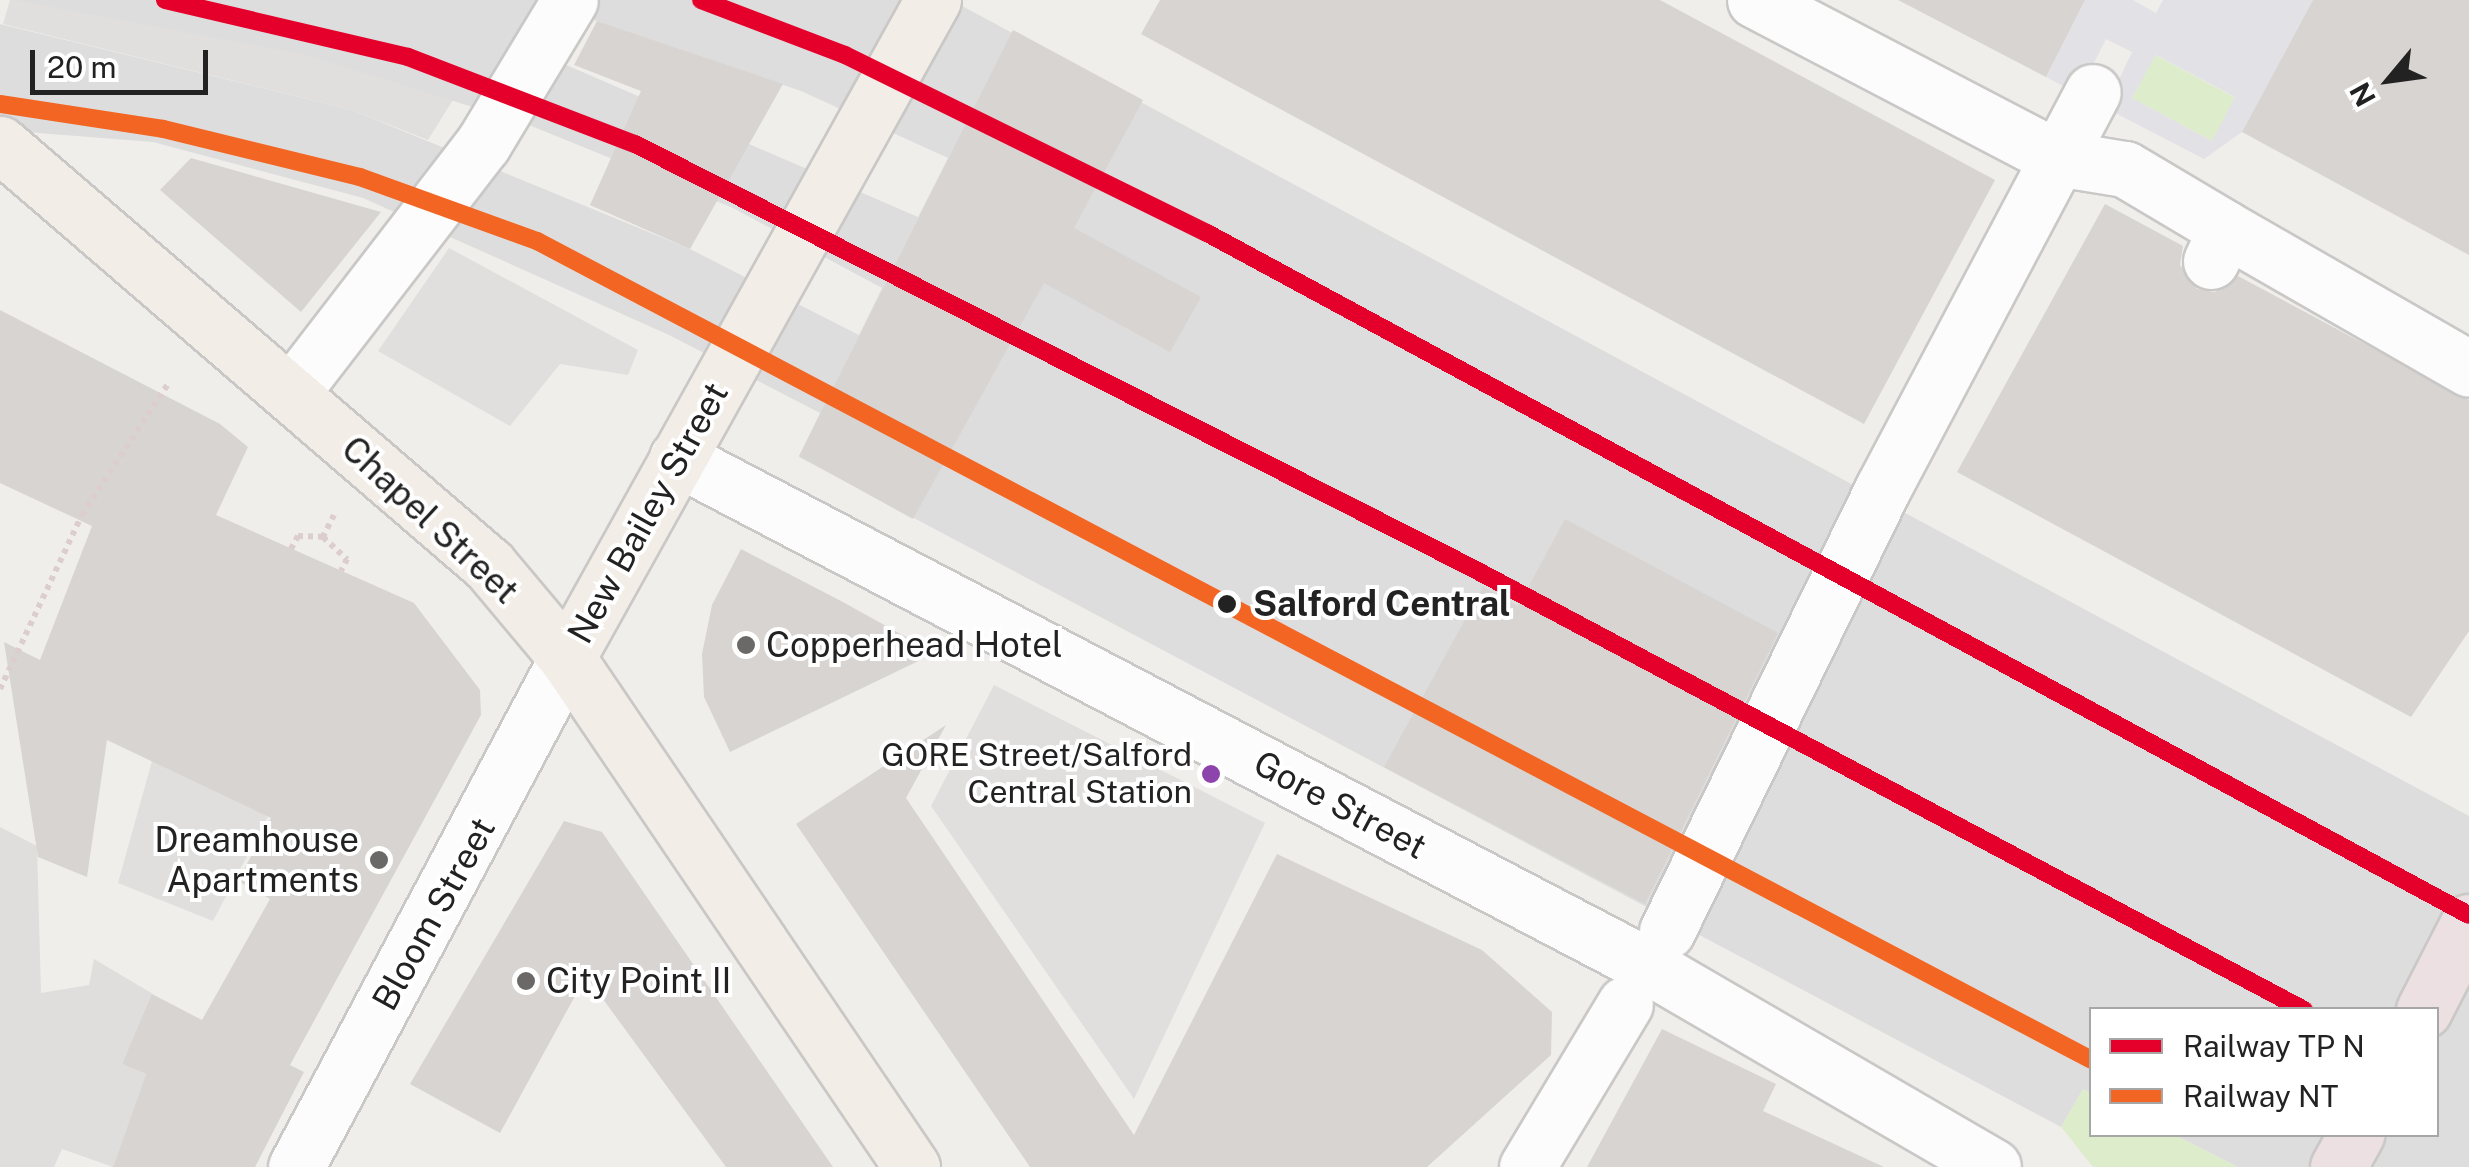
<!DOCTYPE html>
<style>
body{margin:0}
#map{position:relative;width:2469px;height:1167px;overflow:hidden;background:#f0eeeb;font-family:"Public Sans",sans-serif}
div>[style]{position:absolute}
.residential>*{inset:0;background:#dfdedc}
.grass>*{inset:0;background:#ddeccb;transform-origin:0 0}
.parking>*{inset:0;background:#e0dfde}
.plaza>*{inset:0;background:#e2e1e5}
.pier>*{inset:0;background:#dedddd}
.building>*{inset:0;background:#d7d4d2}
.path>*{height:6px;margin-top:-3px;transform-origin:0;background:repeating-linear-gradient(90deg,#dccecd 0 5px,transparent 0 10px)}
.roads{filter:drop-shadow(2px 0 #c9c8c7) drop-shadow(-2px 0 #c9c8c7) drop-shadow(0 2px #c9c8c7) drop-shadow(0 -2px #c9c8c7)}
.minor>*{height:55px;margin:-27.5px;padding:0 27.5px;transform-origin:27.5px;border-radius:27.5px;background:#fdfcfc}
.major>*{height:55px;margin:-27.5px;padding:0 27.5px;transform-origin:27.5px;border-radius:27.5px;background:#f3ede7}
.highway>*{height:55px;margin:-27.5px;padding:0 27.5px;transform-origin:27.5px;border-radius:27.5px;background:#ece0e2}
.rail-1>*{height:18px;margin:-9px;padding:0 9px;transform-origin:9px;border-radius:9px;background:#e4002b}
.rail-2>*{height:18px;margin:-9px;padding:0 9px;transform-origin:9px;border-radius:9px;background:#f26522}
.dots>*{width:28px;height:28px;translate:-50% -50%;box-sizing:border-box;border:5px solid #fff;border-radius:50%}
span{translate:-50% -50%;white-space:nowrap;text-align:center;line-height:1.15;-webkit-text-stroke:8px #fff;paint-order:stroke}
.bus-label{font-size:32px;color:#222}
.right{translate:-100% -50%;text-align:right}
.street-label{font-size:35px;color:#222}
.stop-label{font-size:35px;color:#222;font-weight:700}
.left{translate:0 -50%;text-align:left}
.poi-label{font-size:35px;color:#222}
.legend{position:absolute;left:2089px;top:1007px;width:350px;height:130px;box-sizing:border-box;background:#fff;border:2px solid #a7a7a7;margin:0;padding:12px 18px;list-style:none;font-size:30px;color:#222}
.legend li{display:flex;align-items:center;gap:20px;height:50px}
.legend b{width:50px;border:2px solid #a7a7a7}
.north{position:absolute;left:2339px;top:30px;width:100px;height:100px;-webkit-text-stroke:8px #fff;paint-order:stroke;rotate:241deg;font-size:28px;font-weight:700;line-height:40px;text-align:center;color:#222}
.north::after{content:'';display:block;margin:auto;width:35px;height:45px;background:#222;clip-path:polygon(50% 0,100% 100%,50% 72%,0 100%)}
.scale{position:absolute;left:30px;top:50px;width:178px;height:45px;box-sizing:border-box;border:5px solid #222;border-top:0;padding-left:12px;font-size:30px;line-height:35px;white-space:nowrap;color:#222;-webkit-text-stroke:8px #fff;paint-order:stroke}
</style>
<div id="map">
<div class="residential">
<i style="clip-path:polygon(0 827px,37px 846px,41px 993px,89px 985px,94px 959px,153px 994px,122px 1064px,146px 1074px,113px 1167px,62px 1149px,54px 1167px,0 1167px)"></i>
</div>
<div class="grass">
<i style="left:2155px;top:55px;width:91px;height:49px;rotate:28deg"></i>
<i style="clip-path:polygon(2083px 1089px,2091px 1093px,2092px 1134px,2175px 1135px,2238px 1167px,2093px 1167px,2061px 1127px)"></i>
</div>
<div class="parking">
<i style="clip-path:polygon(10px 0,515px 0,428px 140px,352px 110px,3px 24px)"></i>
<i style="clip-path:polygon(449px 248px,638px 350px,628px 375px,560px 364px,510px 426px,378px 351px)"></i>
<i style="clip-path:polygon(994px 685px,1265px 823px,1134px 1099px,931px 806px)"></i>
<i style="clip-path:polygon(152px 761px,268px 816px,213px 921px,118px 883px)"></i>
</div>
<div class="plaza">
<i style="clip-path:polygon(evenodd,2085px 0,2133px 0,2156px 13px,2163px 0,2313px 0,2242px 132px,2204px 159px,2046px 77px,2085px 0,2106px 39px,2132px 52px,2115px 88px,2088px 75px,2106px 39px,2085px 0,2156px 55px,2235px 97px,2212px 141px,2132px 98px,2156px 55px)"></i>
</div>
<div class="pier">
<i style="clip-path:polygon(evenodd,14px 0,951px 0,2469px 816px,2469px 1167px,2238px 1167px,2175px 1135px,2436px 1134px,2436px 1010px,2092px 1010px,2091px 1093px,2083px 1089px,2061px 1127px,799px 457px,820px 413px,669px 335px,363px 198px,153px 142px,0 130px,0 24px,352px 110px,690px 249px,859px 335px,882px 288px,733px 208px,524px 123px,306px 55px,14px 0,544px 3px,801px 91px,948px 158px,918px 217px,520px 45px,544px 3px)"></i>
</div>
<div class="building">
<i style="clip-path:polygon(1160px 0,1660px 0,1995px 180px,1864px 424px,1141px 34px)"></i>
<i style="clip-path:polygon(1898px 0,2085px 0,2046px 77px)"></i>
<i style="clip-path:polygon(2313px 0,2469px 0,2469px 255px,2242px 132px)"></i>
<i style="clip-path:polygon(597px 21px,783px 84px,690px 249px,590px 205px,641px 91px,574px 65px)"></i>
<i style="clip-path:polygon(1013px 30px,1143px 100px,1074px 228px,1201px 297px,1170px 352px,1044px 283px,913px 519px,799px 456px)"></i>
<i style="clip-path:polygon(191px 158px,381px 212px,301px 312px,160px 190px)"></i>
<i style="clip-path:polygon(2105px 204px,2183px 246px,2180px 265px,2197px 289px,2215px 292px,2238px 276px,2469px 400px,2469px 631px,2411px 717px,1957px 472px)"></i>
<i style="clip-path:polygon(0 310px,220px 424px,248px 447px,216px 515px,414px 603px,480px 690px,481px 715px,290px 1065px,304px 1072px,255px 1167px,113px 1167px,146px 1074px,122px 1064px,152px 994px,202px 1020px,270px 899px,238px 881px,271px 818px,107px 740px,87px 877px,38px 857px,4px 642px,40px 660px,92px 526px,0 483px)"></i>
<i style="clip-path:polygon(1565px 519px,1778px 633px,1645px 904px,1384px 767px,1483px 587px,1518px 606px)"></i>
<i style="clip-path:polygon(741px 549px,841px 601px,935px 653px,730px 752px,704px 697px,702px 654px,712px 605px)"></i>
<i style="clip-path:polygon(946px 725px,906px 798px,1134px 1135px,1277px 854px,1482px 950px,1552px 1012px,1551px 1055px,1427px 1167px,1030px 1167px,796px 824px)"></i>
<i style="clip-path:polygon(564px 821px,602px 832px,833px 1167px,726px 1167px,586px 976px,500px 1133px,410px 1084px)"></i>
<i style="clip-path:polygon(1662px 1029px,1776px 1084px,1763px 1111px,1884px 1167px,1587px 1167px)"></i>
</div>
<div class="path">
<i style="left:334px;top:515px;width:25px;rotate:117deg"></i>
<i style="left:323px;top:537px;width:33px;rotate:43deg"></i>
<i style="left:347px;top:559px;width:13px;rotate:117deg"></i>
<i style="left:291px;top:549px;width:15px;rotate:-62deg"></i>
<i style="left:298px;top:536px;width:25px;rotate:2deg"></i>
<i style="left:0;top:689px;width:192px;rotate:-64.8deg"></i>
<i style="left:82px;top:515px;width:160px;rotate:-56.7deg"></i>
</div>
<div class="roads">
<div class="minor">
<i style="left:1755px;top:0;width:341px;rotate:27.6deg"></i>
<i style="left:2057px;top:158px;width:69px;rotate:9.2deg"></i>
<i style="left:2125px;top:169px;width:117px;rotate:30.7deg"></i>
<i style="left:2211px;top:261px;width:35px;rotate:-65deg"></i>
<i style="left:2226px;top:229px;width:280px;rotate:29.9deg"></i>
<i style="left:291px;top:393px;width:314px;rotate:-52.4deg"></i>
<i style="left:483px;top:144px;width:168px;rotate:-58.9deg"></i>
<i style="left:677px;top:458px;width:1096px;rotate:27.62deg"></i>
<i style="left:1648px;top:966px;width:399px;rotate:30.2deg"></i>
<i style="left:1667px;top:931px;width:493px;rotate:-64deg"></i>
<i style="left:1883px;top:488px;width:448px;rotate:-62.1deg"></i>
<i style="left:296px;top:1167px;width:577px;rotate:-61.97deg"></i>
<i style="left:1527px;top:1167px;width:190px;rotate:-59deg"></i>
</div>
<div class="major">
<i style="left:0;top:144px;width:645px;rotate:40.73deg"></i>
<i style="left:489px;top:565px;width:121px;rotate:50deg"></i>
<i style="left:567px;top:658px;width:615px;rotate:55.87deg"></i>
<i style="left:567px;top:658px;width:753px;rotate:-60.92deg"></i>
</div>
<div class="highway">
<i style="left:2424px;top:1010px;width:99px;rotate:-62.9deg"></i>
<i style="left:2338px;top:1167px;width:38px;rotate:-61deg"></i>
</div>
</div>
<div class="rail-1">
<i style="left:165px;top:0;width:250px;rotate:13.2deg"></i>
<i style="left:408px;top:57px;width:243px;rotate:21deg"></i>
<i style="left:635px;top:144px;width:941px;rotate:26.86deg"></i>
<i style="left:1474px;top:569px;width:940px;rotate:27.98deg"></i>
<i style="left:701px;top:0;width:154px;rotate:20.9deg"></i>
<i style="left:845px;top:55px;width:403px;rotate:26.2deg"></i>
<i style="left:1207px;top:233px;width:1434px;rotate:28.39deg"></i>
</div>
<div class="rail-2">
<i style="left:0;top:104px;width:165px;rotate:8.7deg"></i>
<i style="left:163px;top:129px;width:203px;rotate:13.7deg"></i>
<i style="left:360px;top:177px;width:188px;rotate:19.9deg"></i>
<i style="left:537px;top:241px;width:1757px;rotate:27.78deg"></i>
</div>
<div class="dots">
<i style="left:1227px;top:604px;background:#222"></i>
<i style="left:746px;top:645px;background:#6a6968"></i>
<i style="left:1211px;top:774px;background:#8e44ad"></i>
<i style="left:379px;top:860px;background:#6a6968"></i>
<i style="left:526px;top:981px;background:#6a6968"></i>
</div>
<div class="bus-label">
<span class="right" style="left:1192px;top:774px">GORE Street/Salford<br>Central Station</span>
</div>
<div class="street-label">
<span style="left:648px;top:513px;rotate:-61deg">New Bailey Street</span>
<span style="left:430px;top:520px;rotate:43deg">Chapel Street</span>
<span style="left:1340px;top:805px;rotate:28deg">Gore Street</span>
<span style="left:434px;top:914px;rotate:-61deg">Bloom Street</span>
</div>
<div class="stop-label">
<span class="left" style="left:1253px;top:604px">Salford Central</span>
</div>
<div class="poi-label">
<span class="left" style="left:766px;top:645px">Copperhead Hotel</span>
<span class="right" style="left:359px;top:860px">Dreamhouse<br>Apartments</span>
<span class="left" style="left:546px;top:981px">City Point II</span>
</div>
<ul class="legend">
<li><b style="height:12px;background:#e4002b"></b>Railway TP N</li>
<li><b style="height:12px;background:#f26522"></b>Railway NT</li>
</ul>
<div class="north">N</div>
<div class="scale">20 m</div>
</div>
